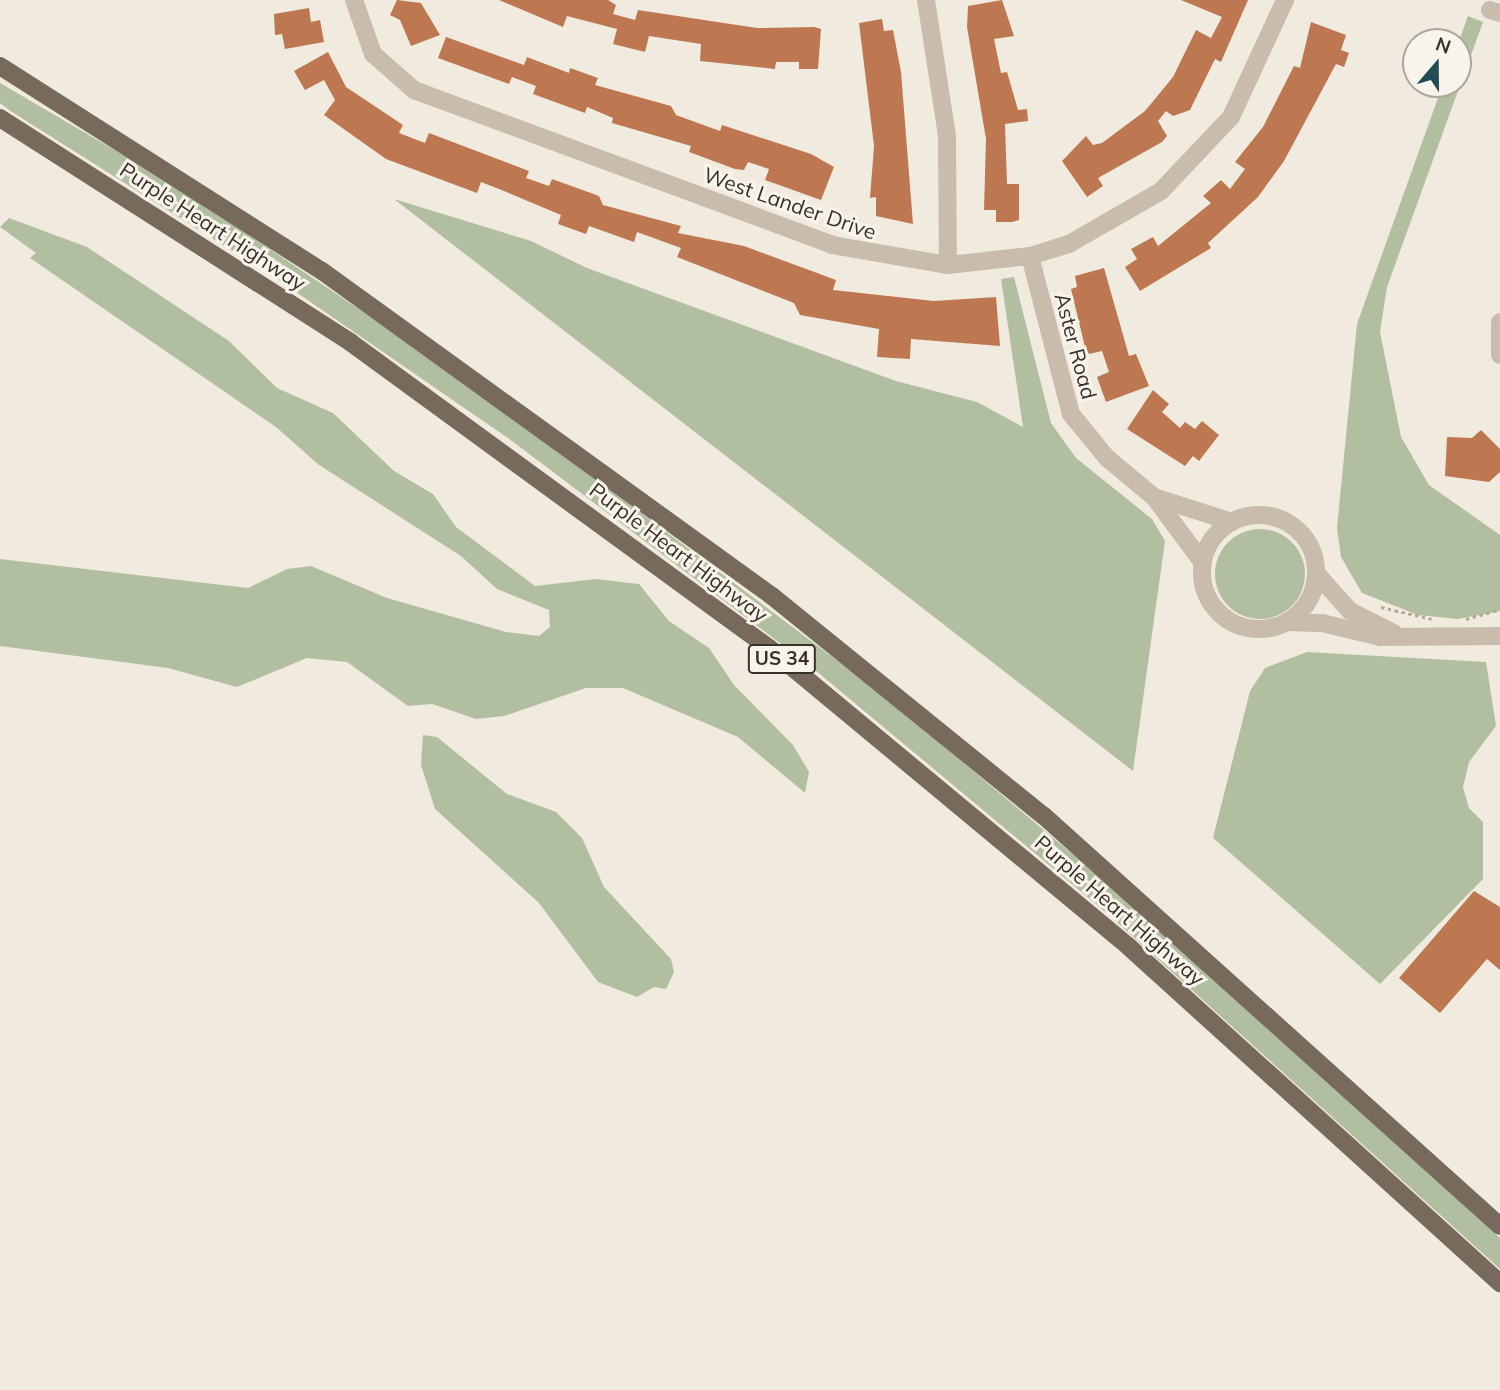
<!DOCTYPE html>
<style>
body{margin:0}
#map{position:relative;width:1500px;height:1390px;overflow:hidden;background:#f1ebdf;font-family:Mulish,sans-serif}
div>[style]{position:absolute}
.green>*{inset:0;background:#b1bfa0}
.round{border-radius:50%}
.building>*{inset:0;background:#bd7851}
.path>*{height:2.5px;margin-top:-1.25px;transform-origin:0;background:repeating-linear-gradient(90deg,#b4a796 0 3.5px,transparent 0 7px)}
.minor>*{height:18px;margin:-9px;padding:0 9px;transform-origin:9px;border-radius:9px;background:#c9bcac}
.minor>.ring{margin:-9px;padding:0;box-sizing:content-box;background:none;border:18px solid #c9bcac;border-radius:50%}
.major>*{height:18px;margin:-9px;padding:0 9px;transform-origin:9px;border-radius:9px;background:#78695d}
span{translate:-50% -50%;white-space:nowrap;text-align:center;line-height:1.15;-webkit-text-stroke:6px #f9f4eb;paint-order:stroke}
.shield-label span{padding:2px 5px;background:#f9f4eb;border:2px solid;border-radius:5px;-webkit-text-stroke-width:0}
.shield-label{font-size:19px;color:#37302a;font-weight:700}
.street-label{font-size:21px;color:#37302a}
.north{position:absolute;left:1402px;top:28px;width:70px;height:70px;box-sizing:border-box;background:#f9f4eb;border:2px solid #aba69e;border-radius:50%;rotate:20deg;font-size:19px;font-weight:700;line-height:28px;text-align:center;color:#37302a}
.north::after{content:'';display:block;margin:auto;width:24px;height:32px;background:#234c56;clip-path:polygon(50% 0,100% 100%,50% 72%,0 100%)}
</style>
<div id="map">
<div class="green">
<i style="clip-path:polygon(1468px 16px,1483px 22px,1387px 287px,1380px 332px,1401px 437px,1429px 485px,1500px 535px,1500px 611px,1458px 619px,1418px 615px,1362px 593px,1341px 557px,1337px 528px,1357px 324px,1443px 84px,1458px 84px,1458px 44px)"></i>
<i style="clip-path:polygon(0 83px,176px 186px,466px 381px,884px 696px,1132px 904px,1500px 1238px,1500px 1269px,1109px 915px,809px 665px,512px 441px,280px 281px,12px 112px,0 103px)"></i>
<i style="clip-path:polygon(394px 199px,531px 241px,587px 268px,896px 381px,977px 402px,1023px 427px,1001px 279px,1014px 277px,1051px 423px,1076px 458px,1152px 519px,1165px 541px,1133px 771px)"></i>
<i style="clip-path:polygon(9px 218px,87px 247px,229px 341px,277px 388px,333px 413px,394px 471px,433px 494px,456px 527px,535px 586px,596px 579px,639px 584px,669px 621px,709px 648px,734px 685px,793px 745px,809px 772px,805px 793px,738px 737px,623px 688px,586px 688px,504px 716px,476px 719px,432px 704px,408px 706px,347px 662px,307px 658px,237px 687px,168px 668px,0 646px,0 559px,248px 588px,287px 569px,311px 566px,387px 598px,506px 632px,539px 636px,550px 627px,549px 610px,497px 589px,461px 556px,319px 465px,276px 427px,30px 258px,36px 253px,0 227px)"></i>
<i class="round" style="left:1215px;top:529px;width:90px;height:90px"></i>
<i style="clip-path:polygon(1307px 652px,1486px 662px,1496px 726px,1469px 762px,1463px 787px,1469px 808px,1483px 822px,1483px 879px,1380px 984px,1213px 838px,1250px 691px,1265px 668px)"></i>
<i style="clip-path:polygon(423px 735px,437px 737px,507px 794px,556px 812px,582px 838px,604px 887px,671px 959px,674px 972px,666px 989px,654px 987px,637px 997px,598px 982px,539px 903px,435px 809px,421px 765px)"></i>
</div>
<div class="building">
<i style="clip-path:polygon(397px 0,421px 3px,440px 35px,411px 46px,400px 20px,390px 15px)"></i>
<i style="clip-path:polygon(499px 0,608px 0,616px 5px,613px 14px,635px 20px,638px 10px,757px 28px,814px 27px,821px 29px,818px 69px,799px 69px,799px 62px,776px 62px,775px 69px,700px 61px,701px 44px,649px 36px,645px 52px,613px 44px,617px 29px,567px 16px,563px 27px)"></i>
<i style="clip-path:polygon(1002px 0,1014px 36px,994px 39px,1001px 73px,1007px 72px,1018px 110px,1027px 109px,1028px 121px,1005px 124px,1007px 184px,1019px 184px,1019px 220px,1012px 222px,996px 222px,996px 210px,984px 210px,986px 139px,967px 27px,968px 6px)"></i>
<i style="clip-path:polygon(1181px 0,1248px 0,1221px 62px,1215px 59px,1190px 110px,1173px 116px,1166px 111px,1158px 121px,1167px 136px,1162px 142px,1098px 178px,1103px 186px,1087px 197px,1062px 161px,1086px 136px,1093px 145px,1102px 143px,1145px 111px,1173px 77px,1196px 30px,1211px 38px,1222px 17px)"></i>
<i style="clip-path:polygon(309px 8px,311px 22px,320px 20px,324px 42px,285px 49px,282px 34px,275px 35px,274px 14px)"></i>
<i style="clip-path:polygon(882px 19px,884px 31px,893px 30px,901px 72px,913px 224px,876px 216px,876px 197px,870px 198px,874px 146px,859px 23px)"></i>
<i style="clip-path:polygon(1311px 22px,1346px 35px,1341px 50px,1349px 53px,1344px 67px,1336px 64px,1284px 161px,1258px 197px,1208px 243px,1211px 248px,1140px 291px,1125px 267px,1137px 259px,1131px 249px,1153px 237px,1158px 246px,1211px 203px,1203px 196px,1221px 180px,1230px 189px,1245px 169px,1235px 162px,1263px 127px,1294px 66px,1300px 68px)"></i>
<i style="clip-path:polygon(446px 37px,524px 65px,527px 57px,569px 73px,570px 68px,598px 78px,595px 85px,671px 106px,676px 115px,720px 131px,722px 125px,811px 154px,834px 167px,821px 200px,765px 180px,769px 169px,748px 162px,744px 170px,735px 169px,689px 152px,691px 146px,612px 123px,613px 118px,587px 107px,585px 113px,533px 94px,536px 86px,512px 77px,509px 84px,438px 58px)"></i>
<i style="clip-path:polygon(328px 52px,346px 87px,403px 125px,399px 133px,425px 143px,429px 133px,529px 171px,526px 178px,549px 186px,552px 179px,599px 196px,603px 205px,681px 226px,678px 233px,744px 246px,836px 280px,833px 290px,934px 301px,996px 297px,1000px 346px,911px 339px,910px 359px,877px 357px,879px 329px,800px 315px,794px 303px,677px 257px,681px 248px,637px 232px,634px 242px,589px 226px,586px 234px,558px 224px,561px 215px,504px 191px,481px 182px,477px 193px,386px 159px,324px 115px,335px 100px,324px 80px,305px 90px,294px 71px)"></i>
<i style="clip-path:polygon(1104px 268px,1129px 356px,1136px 354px,1149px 386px,1106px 402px,1097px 377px,1109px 372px,1102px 351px,1089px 354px,1085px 347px,1071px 289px,1077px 287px,1075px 276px)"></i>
<i style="clip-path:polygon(1153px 390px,1169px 404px,1162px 412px,1180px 428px,1185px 422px,1195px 429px,1202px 421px,1219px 435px,1199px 461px,1193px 456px,1185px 466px,1127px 429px)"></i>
<i style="clip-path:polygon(1481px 430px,1500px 449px,1500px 472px,1489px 482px,1445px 476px,1447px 437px,1472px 438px)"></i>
<i style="clip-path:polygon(1474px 891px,1500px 907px,1500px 970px,1487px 959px,1440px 1013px,1399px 978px)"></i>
</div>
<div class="path">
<i style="left:1381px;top:607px;width:52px;rotate:13.2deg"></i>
<i style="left:1466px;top:619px;width:35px;rotate:-16deg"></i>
</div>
<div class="minor">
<i style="left:354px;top:0;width:57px;rotate:70.6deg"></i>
<i style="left:373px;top:54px;width:55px;rotate:41.3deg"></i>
<i style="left:414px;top:90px;width:446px;rotate:20.3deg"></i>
<i style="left:832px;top:245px;width:118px;rotate:9.8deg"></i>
<i style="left:948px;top:265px;width:82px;rotate:-6.3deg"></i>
<i style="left:1030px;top:256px;width:41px;rotate:-17.1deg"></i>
<i style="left:1069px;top:244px;width:106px;rotate:-29.9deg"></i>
<i style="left:1161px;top:191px;width:102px;rotate:-46.6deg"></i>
<i style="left:1231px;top:117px;width:129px;rotate:-65.2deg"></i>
<i style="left:926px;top:0;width:138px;rotate:81.2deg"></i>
<i style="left:947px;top:136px;width:129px;rotate:89.6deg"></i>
<i style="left:1490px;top:10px;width:10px;rotate:17deg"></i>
<i style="left:1030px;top:256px;width:163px;rotate:75.5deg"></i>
<i style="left:1071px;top:414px;width:57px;rotate:50.7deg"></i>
<i style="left:1107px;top:458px;width:61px;rotate:39.7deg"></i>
<i style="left:1154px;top:497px;width:82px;rotate:53.4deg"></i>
<i style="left:1500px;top:322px;width:33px;rotate:90deg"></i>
<i style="left:1157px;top:498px;width:79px;rotate:17.7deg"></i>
<i class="ring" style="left:1202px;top:515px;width:96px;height:96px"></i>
<i style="left:1316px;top:573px;width:51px;rotate:48.2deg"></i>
<i style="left:1350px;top:611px;width:49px;rotate:26.6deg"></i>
<i style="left:1287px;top:622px;width:35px;rotate:2deg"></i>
<i style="left:1322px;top:623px;width:60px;rotate:13.6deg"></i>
<i style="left:1380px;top:637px;width:120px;rotate:-0.5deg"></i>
</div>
<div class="major">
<i style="left:0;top:66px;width:382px;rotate:32.5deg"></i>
<i style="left:322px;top:271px;width:555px;rotate:35.84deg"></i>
<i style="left:772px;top:596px;width:350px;rotate:39deg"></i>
<i style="left:1044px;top:816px;width:613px;rotate:41.96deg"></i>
<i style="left:0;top:118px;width:416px;rotate:32.6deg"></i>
<i style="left:350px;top:342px;width:519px;rotate:36.14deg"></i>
<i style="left:769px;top:648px;width:468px;rotate:39.7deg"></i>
<i style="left:1129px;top:947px;width:501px;rotate:42.17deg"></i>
</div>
<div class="shield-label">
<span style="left:782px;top:659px">US 34</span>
</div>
<div class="street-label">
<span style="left:790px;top:203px;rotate:19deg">West Lander Drive</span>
<span style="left:213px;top:226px;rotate:33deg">Purple Heart Highway</span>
<span style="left:1076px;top:346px;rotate:75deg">Aster Road</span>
<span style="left:679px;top:552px;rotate:37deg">Purple Heart Highway</span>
<span style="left:1120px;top:910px;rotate:41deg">Purple Heart Highway</span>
</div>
<div class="north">N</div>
</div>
